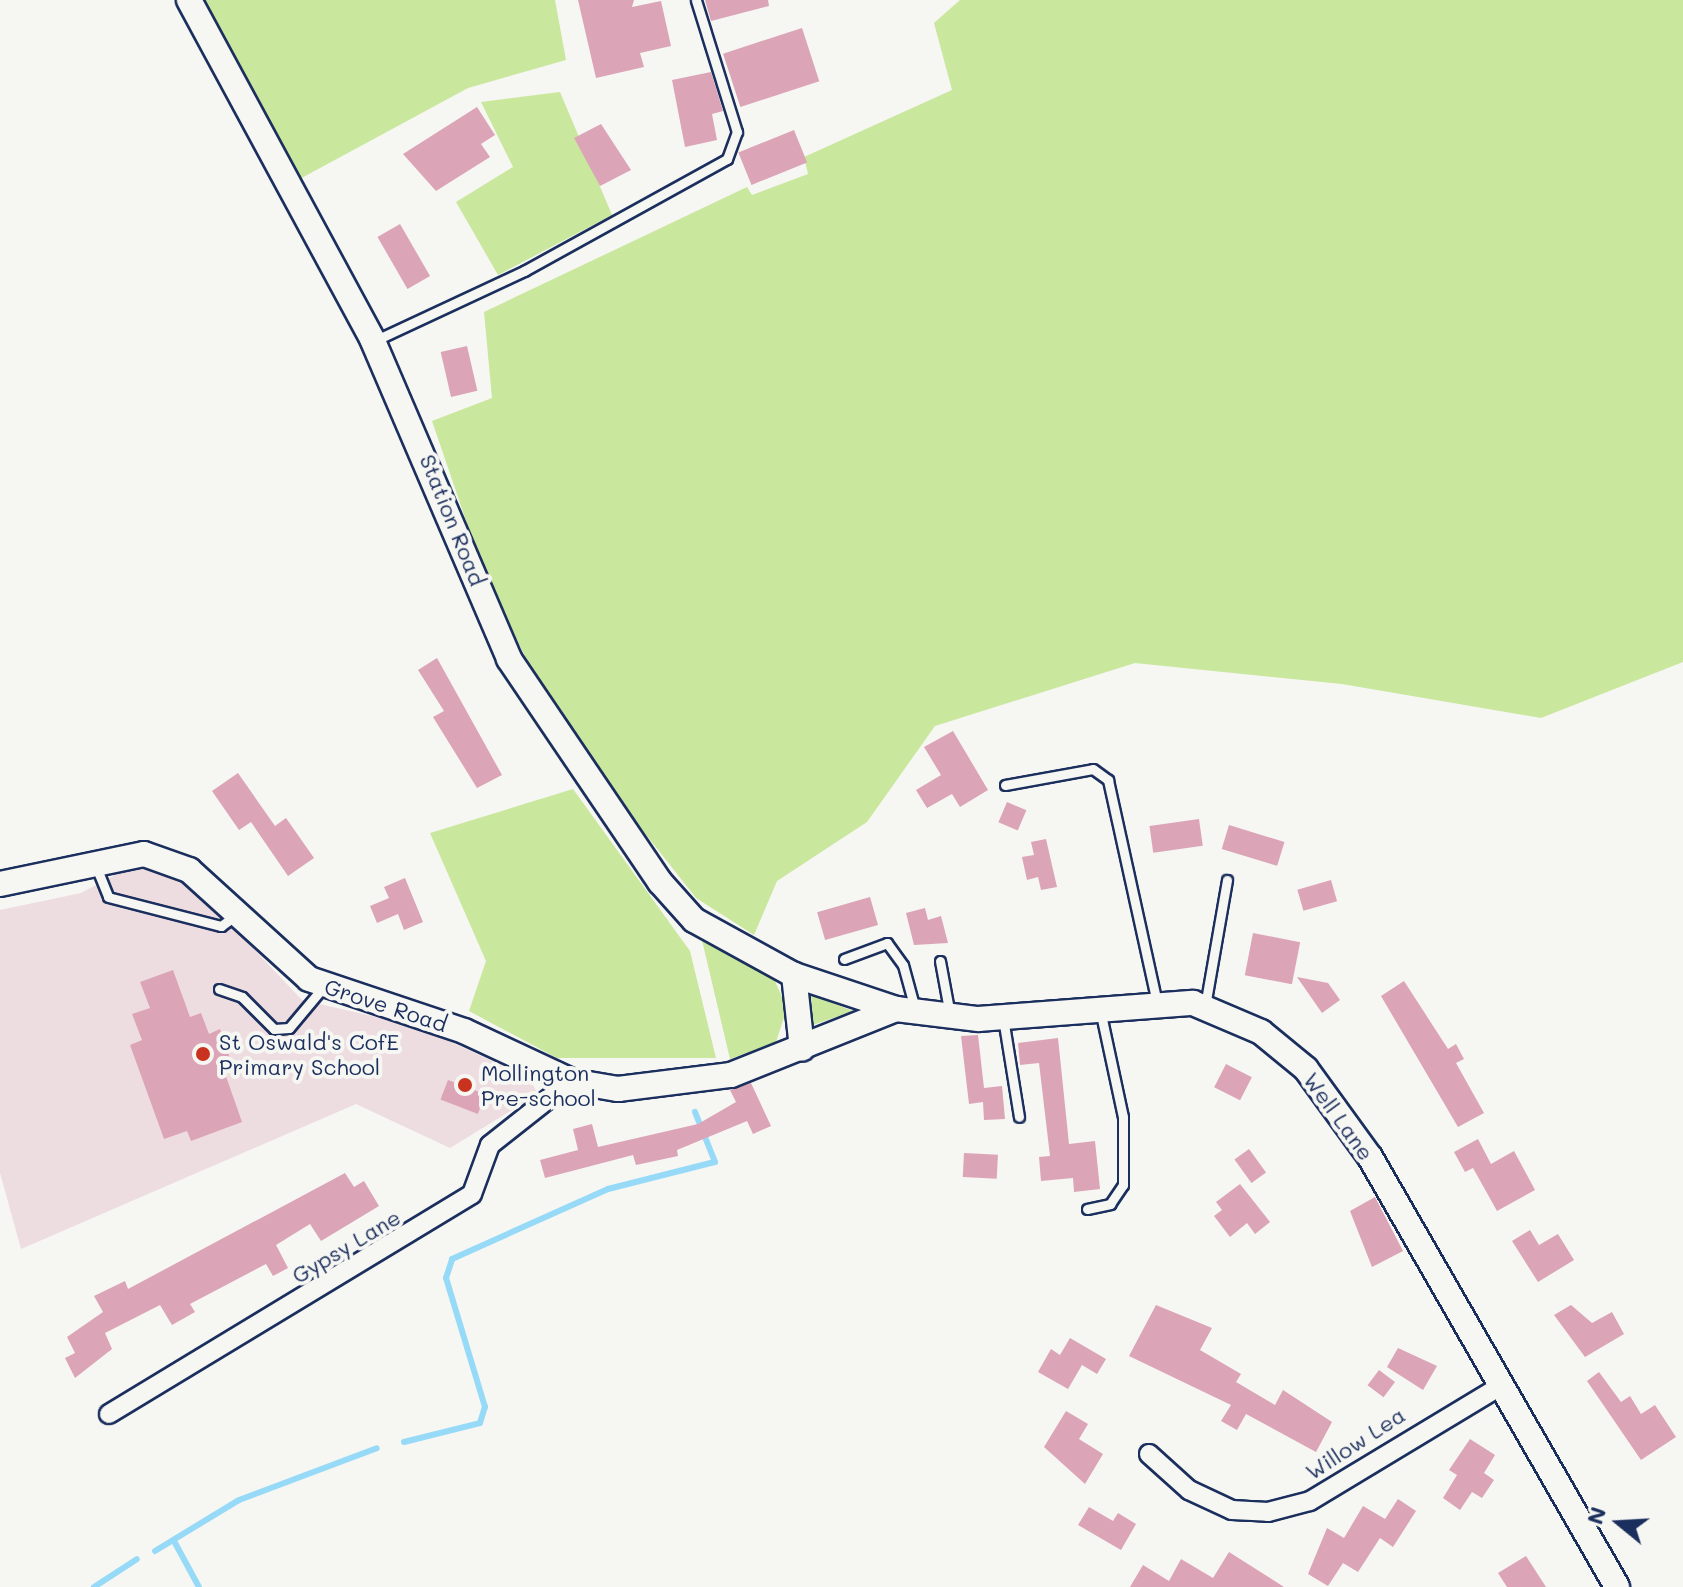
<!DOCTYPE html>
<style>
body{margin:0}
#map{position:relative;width:1683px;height:1587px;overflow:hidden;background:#f6f6f2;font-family:Mali,sans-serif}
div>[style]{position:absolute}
.built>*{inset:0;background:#eedde0}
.green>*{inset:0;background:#cae79e}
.stream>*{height:6px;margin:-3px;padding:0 3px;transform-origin:3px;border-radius:3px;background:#96daf8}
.building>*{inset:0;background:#dca4b7;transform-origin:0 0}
.roads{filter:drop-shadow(2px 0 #1b2f5e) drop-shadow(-2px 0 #1b2f5e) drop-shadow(0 2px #1b2f5e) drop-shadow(0 -2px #1b2f5e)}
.lane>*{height:9px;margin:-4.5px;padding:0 4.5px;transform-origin:4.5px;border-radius:4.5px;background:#f6f6f2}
.street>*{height:18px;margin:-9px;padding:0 9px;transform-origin:9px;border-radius:9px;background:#f6f6f2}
.secondary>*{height:24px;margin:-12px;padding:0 12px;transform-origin:12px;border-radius:12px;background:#f6f6f2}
.dots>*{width:22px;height:22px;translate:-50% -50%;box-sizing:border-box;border:4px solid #f6f6f2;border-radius:50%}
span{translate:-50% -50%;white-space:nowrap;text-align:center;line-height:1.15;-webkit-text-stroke:8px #f6f6f2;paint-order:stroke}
.street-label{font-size:22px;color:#1b2f5e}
.poi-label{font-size:22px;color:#1b2f5e}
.left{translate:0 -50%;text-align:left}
.north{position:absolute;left:1579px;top:1483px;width:80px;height:80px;-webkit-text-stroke:6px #f6f6f2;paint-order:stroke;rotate:288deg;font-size:22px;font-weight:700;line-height:32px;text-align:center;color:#1b2f5e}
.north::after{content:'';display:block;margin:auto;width:28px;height:36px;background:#1b2f5e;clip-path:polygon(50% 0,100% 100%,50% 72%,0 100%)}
</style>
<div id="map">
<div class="built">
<i style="clip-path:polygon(149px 867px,195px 887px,302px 1000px,416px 1026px,529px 1078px,538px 1094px,450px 1148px,356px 1104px,21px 1249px,0 1173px,0 910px,81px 893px,126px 869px)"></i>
</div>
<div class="green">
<i style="clip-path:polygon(203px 0,555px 0,566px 60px,468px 88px,296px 181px)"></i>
<i style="clip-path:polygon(960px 0,1683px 0,1683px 662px,1541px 718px,1342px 684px,1135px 663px,935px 726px,867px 822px,777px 881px,754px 935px,696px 898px,562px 728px,487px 582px,432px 421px,492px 398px,484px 312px,747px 187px,752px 195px,808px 174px,804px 157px,952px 90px,934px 23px)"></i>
<i style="clip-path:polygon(560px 92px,612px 215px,498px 275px,456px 202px,513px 167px,481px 102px)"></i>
<i style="clip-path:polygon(573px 789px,690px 951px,716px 1058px,557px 1058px,469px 1011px,486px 961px,430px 833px)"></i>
<i style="clip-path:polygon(701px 936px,774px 979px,787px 1008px,776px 1042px,730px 1059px)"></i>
<i style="clip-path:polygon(811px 995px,853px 1011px,813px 1025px)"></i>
</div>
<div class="stream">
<i style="left:404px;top:1442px;width:78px;rotate:-14deg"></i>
<i style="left:480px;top:1423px;width:17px;rotate:-73deg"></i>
<i style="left:485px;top:1407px;width:135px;rotate:-106.8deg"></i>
<i style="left:446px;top:1278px;width:20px;rotate:-72deg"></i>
<i style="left:452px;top:1259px;width:171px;rotate:-24.2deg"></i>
<i style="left:608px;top:1189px;width:110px;rotate:-14.2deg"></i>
<i style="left:715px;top:1162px;width:54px;rotate:-111.8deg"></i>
<i style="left:174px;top:1541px;width:52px;rotate:61.5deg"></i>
<i style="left:155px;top:1551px;width:98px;rotate:-31.3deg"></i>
<i style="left:239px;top:1500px;width:147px;rotate:-20.6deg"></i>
<i style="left:94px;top:1587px;width:51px;rotate:-33.1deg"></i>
</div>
<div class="building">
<i style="clip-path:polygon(578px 0,634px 0,632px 7px,661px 1px,671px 46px,640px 53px,644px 67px,596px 78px)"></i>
<i style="clip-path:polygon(705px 0,768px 0,769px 6px,711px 21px)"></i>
<i style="left:802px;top:28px;width:56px;height:83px;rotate:72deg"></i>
<i style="clip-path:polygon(711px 72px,723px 111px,712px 114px,717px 140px,685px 147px,672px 80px)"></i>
<i style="clip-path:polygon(477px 107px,495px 135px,481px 144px,490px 157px,436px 191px,403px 154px)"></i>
<i style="clip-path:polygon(601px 124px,631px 170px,600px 186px,574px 138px)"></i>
<i style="left:794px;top:130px;width:35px;height:60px;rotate:68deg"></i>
<i style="left:400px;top:224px;width:60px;height:26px;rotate:60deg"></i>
<i style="left:467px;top:346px;width:46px;height:27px;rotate:77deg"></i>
<i style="clip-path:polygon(437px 658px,502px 775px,477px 788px,433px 717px,444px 711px,418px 670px)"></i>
<i style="clip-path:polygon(953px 731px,988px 790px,960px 807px,952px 794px,927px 808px,916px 790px,941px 775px,924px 747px)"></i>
<i style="clip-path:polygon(238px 773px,275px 826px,286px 818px,314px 858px,288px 876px,251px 822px,239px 830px,212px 791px)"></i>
<i style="left:1007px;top:802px;width:21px;height:22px;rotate:23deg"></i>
<i style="left:1199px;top:819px;width:27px;height:50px;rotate:82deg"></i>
<i style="left:1229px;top:825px;width:58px;height:25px;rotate:17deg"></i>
<i style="clip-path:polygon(1046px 839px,1057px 887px,1041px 890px,1038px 877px,1027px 880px,1022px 857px,1034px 855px,1031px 842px)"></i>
<i style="clip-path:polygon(405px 878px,423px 922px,404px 930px,398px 914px,377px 923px,370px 906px,389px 898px,384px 887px)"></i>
<i style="left:1331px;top:880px;width:22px;height:35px;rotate:74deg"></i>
<i style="left:870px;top:897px;width:29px;height:55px;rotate:74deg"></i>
<i style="clip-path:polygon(925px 908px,928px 920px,941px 916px,948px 943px,914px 945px,906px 913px)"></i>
<i style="left:1253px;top:933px;width:48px;height:43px;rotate:11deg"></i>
<i style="clip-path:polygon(173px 970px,190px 1017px,201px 1013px,209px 1034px,220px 1029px,231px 1061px,222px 1065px,242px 1122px,191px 1141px,187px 1131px,164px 1139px,130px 1045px,142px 1040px,132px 1014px,150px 1008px,140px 982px)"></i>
<i style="clip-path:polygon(1297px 977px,1328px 983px,1340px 1000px,1322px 1013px)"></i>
<i style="clip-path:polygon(1404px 981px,1448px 1049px,1456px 1044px,1464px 1059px,1456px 1063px,1484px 1113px,1458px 1127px,1381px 996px)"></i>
<i style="clip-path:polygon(978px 1035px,984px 1088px,1002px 1086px,1005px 1119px,984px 1120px,983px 1102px,969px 1104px,961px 1036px)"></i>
<i style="clip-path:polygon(1058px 1038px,1069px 1144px,1095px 1141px,1100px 1189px,1074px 1192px,1073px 1178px,1041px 1181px,1039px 1157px,1050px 1156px,1039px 1063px,1020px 1065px,1018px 1043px)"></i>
<i style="left:1226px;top:1064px;width:29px;height:26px;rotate:27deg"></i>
<i style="left:448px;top:1080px;width:40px;height:21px;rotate:21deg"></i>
<i style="clip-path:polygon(751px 1083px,771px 1126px,753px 1134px,747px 1121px,677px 1150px,678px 1156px,636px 1165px,633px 1155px,545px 1178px,540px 1160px,578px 1150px,573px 1129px,592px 1124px,598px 1147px,698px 1124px,736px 1102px,730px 1090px)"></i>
<i style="clip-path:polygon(1478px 1139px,1491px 1164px,1514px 1151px,1535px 1190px,1497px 1211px,1473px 1168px,1465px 1172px,1454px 1152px)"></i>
<i style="left:1249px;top:1149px;width:29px;height:18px;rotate:54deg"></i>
<i style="left:964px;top:1153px;width:34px;height:24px;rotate:3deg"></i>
<i style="clip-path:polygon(345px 1173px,354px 1187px,364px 1181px,379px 1206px,321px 1241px,310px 1224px,276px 1245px,288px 1268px,273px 1276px,266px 1264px,190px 1304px,195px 1312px,172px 1325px,160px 1305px,105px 1333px,112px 1349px,75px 1378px,65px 1358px,75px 1353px,67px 1337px,103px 1312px,94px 1296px,125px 1281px,128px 1289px)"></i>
<i style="clip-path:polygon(1240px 1184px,1270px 1222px,1255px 1234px,1247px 1223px,1230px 1237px,1214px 1216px,1222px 1210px,1216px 1202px)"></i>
<i style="clip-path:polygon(1375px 1197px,1403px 1251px,1372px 1267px,1350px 1211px)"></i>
<i style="clip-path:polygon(1530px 1230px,1539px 1245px,1558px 1234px,1574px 1260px,1538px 1282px,1512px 1241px)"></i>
<i style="clip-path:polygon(1156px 1305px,1212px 1328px,1200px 1350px,1241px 1374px,1236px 1382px,1275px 1405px,1283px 1390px,1332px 1422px,1316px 1452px,1246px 1414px,1237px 1430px,1221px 1421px,1231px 1405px,1129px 1356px)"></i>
<i style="clip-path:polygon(1571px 1305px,1592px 1323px,1612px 1312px,1624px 1334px,1585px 1357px,1554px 1315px)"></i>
<i style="clip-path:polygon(1070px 1338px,1106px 1359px,1097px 1374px,1082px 1365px,1068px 1389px,1038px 1372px,1051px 1349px,1060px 1355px)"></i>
<i style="clip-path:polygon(1398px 1348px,1437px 1366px,1423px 1390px,1387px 1367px)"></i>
<i style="left:1379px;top:1370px;width:20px;height:19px;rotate:37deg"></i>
<i style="clip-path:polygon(1599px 1372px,1621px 1402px,1630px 1396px,1641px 1414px,1655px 1405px,1676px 1437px,1641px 1460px,1587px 1381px)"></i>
<i style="clip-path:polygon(1066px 1411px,1088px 1424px,1079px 1439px,1103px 1454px,1085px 1484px,1044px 1447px)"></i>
<i style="clip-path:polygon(1470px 1439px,1495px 1455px,1484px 1473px,1494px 1480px,1482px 1498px,1472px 1492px,1460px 1510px,1443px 1498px,1457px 1475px,1449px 1470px)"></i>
<i style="clip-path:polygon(1398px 1499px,1416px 1511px,1393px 1547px,1380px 1538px,1358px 1572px,1343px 1563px,1328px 1586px,1308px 1574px,1327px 1528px,1344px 1538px,1363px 1506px,1385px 1519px)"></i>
<i style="clip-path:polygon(1089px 1507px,1113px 1521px,1118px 1513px,1136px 1524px,1121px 1550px,1078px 1525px)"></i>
<i style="clip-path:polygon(1229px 1552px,1284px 1587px,1130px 1587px,1143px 1565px,1169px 1581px,1181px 1559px,1213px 1578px)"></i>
<i style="clip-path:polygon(1526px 1556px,1546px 1587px,1507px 1587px,1498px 1573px)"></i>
</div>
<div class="roads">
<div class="lane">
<i style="left:374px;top:341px;width:166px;rotate:-25deg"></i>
<i style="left:524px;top:271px;width:232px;rotate:-28.9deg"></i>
<i style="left:727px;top:159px;width:29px;rotate:-70deg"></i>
<i style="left:737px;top:132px;width:138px;rotate:-107.3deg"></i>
<i style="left:1005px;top:785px;width:89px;rotate:-10.3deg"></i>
<i style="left:1093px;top:769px;width:19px;rotate:36deg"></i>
<i style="left:1108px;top:780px;width:227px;rotate:77.6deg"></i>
<i style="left:95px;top:864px;width:35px;rotate:68deg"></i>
<i style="left:108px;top:897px;width:117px;rotate:14.4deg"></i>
<i style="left:221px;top:926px;width:17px;rotate:-36deg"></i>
<i style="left:844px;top:959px;width:46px;rotate:-20.4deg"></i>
<i style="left:887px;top:943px;width:27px;rotate:54deg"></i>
<i style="left:903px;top:965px;width:46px;rotate:74.7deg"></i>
<i style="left:940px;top:961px;width:55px;rotate:79.5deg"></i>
<i style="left:219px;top:989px;width:24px;rotate:19deg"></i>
<i style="left:242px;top:997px;width:45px;rotate:45deg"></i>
<i style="left:274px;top:1029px;width:15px;rotate:-4deg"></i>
<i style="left:289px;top:1028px;width:56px;rotate:-50.1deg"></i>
<i style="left:1205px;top:1006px;width:128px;rotate:-80.1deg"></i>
<i style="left:1003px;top:1018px;width:100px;rotate:80.8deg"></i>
<i style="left:1087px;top:1209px;width:24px;rotate:-12deg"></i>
<i style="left:1110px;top:1204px;width:23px;rotate:-56deg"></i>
<i style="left:1123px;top:1185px;width:68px;rotate:-90deg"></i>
<i style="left:1123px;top:1117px;width:109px;rotate:-102.1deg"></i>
</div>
<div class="street">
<i style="left:109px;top:1414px;width:424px;rotate:-31.2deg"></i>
<i style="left:472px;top:1194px;width:52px;rotate:-69.8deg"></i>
<i style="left:490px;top:1145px;width:103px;rotate:-38.3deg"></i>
<i style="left:1149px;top:1454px;width:54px;rotate:42deg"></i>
<i style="left:1189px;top:1490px;width:47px;rotate:24.9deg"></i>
<i style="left:1232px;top:1510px;width:36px;rotate:3deg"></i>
<i style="left:1268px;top:1512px;width:43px;rotate:-14.7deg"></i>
<i style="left:1310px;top:1501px;width:223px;rotate:-31.1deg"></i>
</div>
<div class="secondary">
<i style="left:189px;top:0;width:387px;rotate:61.6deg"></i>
<i style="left:373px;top:341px;width:346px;rotate:66.8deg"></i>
<i style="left:509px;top:659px;width:269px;rotate:55.9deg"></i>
<i style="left:660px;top:882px;width:51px;rotate:48.2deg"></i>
<i style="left:694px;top:920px;width:114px;rotate:28.8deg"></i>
<i style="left:794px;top:975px;width:108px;rotate:18.4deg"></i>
<i style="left:896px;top:1009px;width:83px;rotate:7deg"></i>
<i style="left:978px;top:1019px;width:216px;rotate:-4.3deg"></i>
<i style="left:1193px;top:1003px;width:74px;rotate:23.1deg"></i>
<i style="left:1261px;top:1032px;width:58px;rotate:39.4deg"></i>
<i style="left:1306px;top:1069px;width:109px;rotate:54deg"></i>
<i style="left:1370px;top:1157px;width:496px;rotate:60.1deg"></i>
<i style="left:0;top:884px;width:147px;rotate:-11.8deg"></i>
<i style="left:144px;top:854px;width:48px;rotate:19.6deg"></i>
<i style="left:189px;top:870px;width:162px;rotate:42.2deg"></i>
<i style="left:309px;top:979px;width:163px;rotate:18.5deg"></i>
<i style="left:464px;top:1031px;width:118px;rotate:25deg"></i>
<i style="left:571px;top:1081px;width:48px;rotate:9.7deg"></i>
<i style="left:618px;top:1089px;width:114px;rotate:-7.1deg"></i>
<i style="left:731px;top:1075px;width:178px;rotate:-21.8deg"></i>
<i style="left:794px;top:975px;width:74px;rotate:83.8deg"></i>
</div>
</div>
<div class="dots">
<i style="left:203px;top:1054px;background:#c8321e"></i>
<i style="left:465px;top:1085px;background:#c8321e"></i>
</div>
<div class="street-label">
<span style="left:453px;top:520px;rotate:68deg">Station Road</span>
<span style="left:386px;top:1005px;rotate:18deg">Grove Road</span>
<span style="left:1339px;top:1116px;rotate:54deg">Well Lane</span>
<span style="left:346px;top:1246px;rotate:-31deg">Gypsy Lane</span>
<span style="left:1355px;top:1443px;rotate:-33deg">Willow Lea</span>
</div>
<div class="poi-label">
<span class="left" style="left:219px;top:1054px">St Oswald's CofE<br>Primary School</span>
<span class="left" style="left:481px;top:1085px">Mollington<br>Pre-school</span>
</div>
<div class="north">N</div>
</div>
